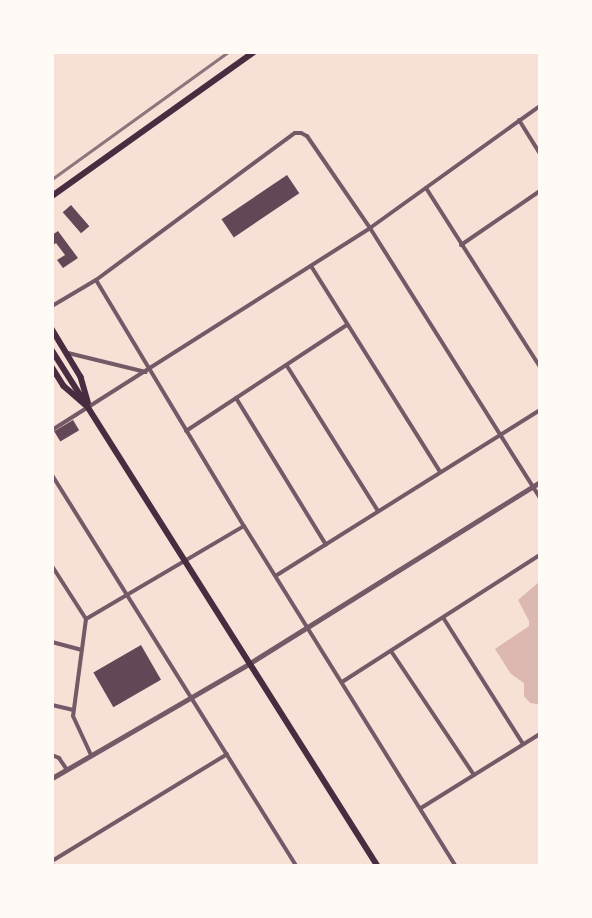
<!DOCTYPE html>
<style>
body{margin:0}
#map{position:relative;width:592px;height:918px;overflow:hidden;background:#f7e1d7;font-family:"IBM Plex Serif",serif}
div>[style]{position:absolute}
.water>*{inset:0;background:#dcb8b0}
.building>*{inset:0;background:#644757;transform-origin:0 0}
.minor>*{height:4px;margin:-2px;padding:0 2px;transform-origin:2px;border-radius:2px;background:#755966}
.tertiary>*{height:5px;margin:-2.5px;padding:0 2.5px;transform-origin:2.5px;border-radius:2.5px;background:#755966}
.secondary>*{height:5.5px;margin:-2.75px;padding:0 2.75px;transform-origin:2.75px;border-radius:2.75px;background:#4a2c40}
.primary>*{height:6px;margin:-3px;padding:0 3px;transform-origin:3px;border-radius:3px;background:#4a2c40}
.rail>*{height:2.5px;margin:-1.25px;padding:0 1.25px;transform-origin:1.25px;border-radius:1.25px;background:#8f747c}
span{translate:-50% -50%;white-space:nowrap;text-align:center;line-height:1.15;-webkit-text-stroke:5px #fffaf5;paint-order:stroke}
.frame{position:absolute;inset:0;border:54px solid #fffaf5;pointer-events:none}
</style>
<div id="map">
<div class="water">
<i style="clip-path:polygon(539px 582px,540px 703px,537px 704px,530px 703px,524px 696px,524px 683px,511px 674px,495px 649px,529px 626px,529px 621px,518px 600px)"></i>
</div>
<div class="building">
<i style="left:287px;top:175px;width:22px;height:79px;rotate:56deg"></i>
<i style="left:71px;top:205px;width:28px;height:11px;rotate:49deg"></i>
<i style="clip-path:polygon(58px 231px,78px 258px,63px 268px,57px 260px,65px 255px,56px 243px,52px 246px,52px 235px)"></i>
<i style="left:73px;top:420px;width:12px;height:22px;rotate:59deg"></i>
<i style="left:141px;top:645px;width:40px;height:55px;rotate:60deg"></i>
</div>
<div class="minor">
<i style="left:519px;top:120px;width:39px;rotate:58deg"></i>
<i style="left:426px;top:188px;width:212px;rotate:57.5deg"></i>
<i style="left:461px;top:245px;width:96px;rotate:-34.4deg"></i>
<i style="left:311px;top:266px;width:243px;rotate:57.9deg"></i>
<i style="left:96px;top:280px;width:287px;rotate:59deg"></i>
<i style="left:244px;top:526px;width:401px;rotate:58.1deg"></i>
<i style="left:52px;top:306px;width:51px;rotate:-30.6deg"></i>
<i style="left:96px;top:280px;width:247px;rotate:-36.5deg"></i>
<i style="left:295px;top:133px;width:6px"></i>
<i style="left:301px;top:133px;width:7px;rotate:27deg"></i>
<i style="left:307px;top:136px;width:112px;rotate:55.6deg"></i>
<i style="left:370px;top:228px;width:319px;rotate:57.8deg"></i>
<i style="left:68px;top:353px;width:80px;rotate:13.7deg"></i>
<i style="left:287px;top:366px;width:171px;rotate:57.9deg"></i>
<i style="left:236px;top:398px;width:172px;rotate:58.5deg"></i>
<i style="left:52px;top:430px;width:377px;rotate:-32.4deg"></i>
<i style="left:370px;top:228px;width:209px;rotate:-35.7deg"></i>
<i style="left:186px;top:431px;width:193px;rotate:-33.4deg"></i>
<i style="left:52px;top:475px;width:461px;rotate:58deg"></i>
<i style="left:52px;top:566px;width:63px;rotate:57.3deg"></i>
<i style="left:86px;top:619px;width:98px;rotate:97.6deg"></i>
<i style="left:73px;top:716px;width:43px;rotate:65.2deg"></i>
<i style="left:277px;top:575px;width:310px;rotate:-32.1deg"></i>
<i style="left:86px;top:619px;width:183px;rotate:-30.5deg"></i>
<i style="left:444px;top:619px;width:148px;rotate:57.7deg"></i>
<i style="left:52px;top:642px;width:30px;rotate:15deg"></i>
<i style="left:391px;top:651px;width:149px;rotate:56.2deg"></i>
<i style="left:342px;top:682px;width:235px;rotate:-32.7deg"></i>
<i style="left:52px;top:705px;width:22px;rotate:13deg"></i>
<i style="left:52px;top:755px;width:8px;rotate:23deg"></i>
<i style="left:59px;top:758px;width:14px;rotate:56deg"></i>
<i style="left:421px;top:808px;width:140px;rotate:-31.9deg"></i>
<i style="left:52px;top:861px;width:205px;rotate:-31.4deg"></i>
<i style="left:52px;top:864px;width:3px;rotate:45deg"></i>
</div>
<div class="tertiary">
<i style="left:52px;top:778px;width:229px;rotate:-30.1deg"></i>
<i style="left:250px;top:663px;width:342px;rotate:-32deg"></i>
</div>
<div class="secondary">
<i style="left:52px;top:329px;width:56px;rotate:58.9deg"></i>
<i style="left:81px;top:377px;width:26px;rotate:74deg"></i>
<i style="left:52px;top:350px;width:610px;rotate:57.72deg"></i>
<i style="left:52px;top:367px;width:22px;rotate:58deg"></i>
<i style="left:64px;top:386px;width:28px;rotate:41deg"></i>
</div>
<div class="primary">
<i style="left:52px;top:196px;width:248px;rotate:-35.5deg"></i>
</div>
<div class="rail">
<i style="left:52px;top:179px;width:217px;rotate:-35.8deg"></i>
</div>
<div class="frame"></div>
</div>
